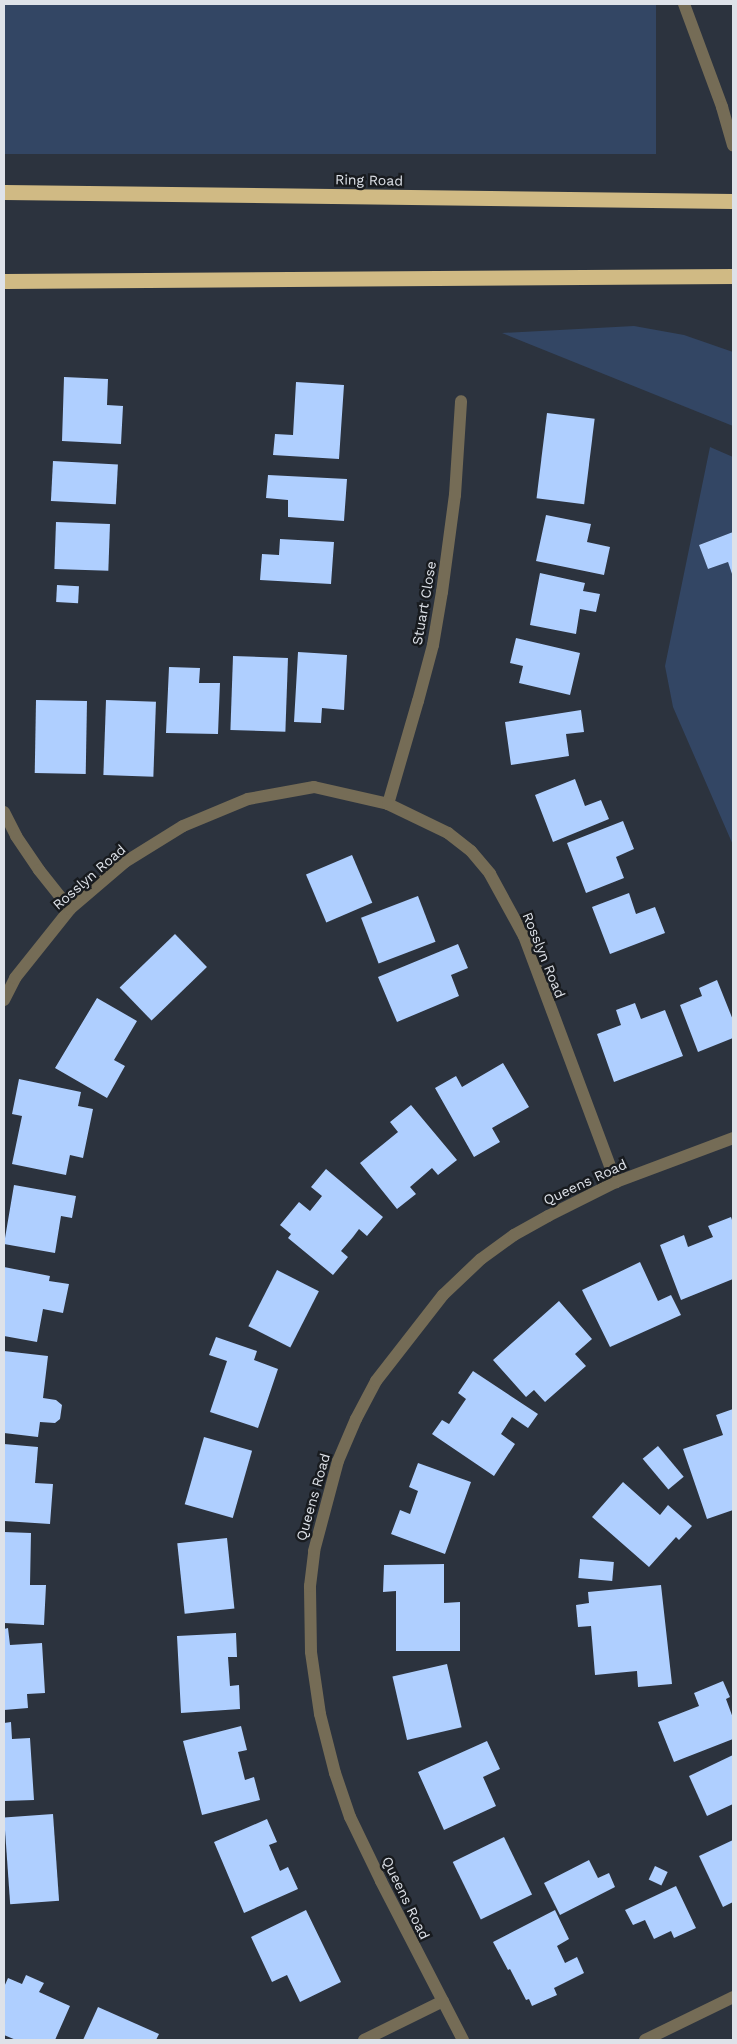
<!DOCTYPE html>
<style>
body{margin:0}
#map{position:relative;width:737px;height:2044px;overflow:hidden;background:#2c333e;font-family:"Work Sans",sans-serif}
div>[style]{position:absolute}
.green>*{inset:0;background:#334664;transform-origin:0 0}
.building>*{inset:0;background:#afcfff;transform-origin:0 0}
.street>*{height:12px;margin:-6px;padding:0 6px;transform-origin:6px;border-radius:6px;background:#756c56}
.highway>*{height:15px;margin:-7.5px;padding:0 7.5px;transform-origin:7.5px;border-radius:7.5px;background:#d0ba84}
span{translate:-50% -50%;white-space:nowrap;text-align:center;line-height:1.15;-webkit-text-stroke:5px #181b1f;paint-order:stroke}
.street-label{font-size:14px;color:#dee2e9}
.frame{position:absolute;inset:0;border:5px solid #dee2e9;pointer-events:none}
</style>
<div id="map">
<div class="green">
<i style="left:4px;top:4px;width:652px;height:150px"></i>
<i style="clip-path:polygon(634px 326px,684px 335px,733px 352px,733px 426px,502px 333px)"></i>
<i style="clip-path:polygon(710px 447px,733px 457px,733px 532px,699px 545px,708px 569px,728px 562px,733px 577px,733px 845px,673px 707px,665px 666px)"></i>
</div>
<div class="building">
<i style="clip-path:polygon(64px 377px,108px 379px,107px 405px,123px 406px,121px 444px,62px 441px)"></i>
<i style="clip-path:polygon(296px 382px,344px 385px,339px 459px,273px 455px,275px 434px,293px 435px)"></i>
<i style="left:547px;top:413px;width:48px;height:86px;rotate:7deg"></i>
<i style="left:53px;top:461px;width:65px;height:40px;rotate:3deg"></i>
<i style="clip-path:polygon(268px 475px,347px 479px,344px 521px,288px 517px,288px 500px,266px 498px)"></i>
<i style="clip-path:polygon(546px 515px,591px 524px,587px 542px,610px 547px,604px 575px,536px 561px)"></i>
<i style="left:56px;top:522px;width:54px;height:47px;rotate:2deg"></i>
<i style="clip-path:polygon(733px 532px,733px 577px,728px 562px,708px 569px,699px 545px)"></i>
<i style="clip-path:polygon(280px 539px,334px 542px,331px 584px,260px 580px,262px 554px,279px 555px)"></i>
<i style="clip-path:polygon(540px 573px,585px 583px,583px 591px,600px 594px,596px 612px,580px 609px,576px 634px,530px 625px)"></i>
<i style="left:57px;top:585px;width:22px;height:17px;rotate:3deg"></i>
<i style="clip-path:polygon(516px 638px,580px 653px,570px 695px,519px 683px,523px 666px,510px 663px)"></i>
<i style="clip-path:polygon(298px 652px,347px 655px,344px 710px,322px 708px,321px 723px,294px 722px)"></i>
<i style="left:233px;top:656px;width:55px;height:74px;rotate:2deg"></i>
<i style="clip-path:polygon(169px 667px,200px 668px,199px 683px,220px 683px,218px 734px,166px 733px)"></i>
<i style="left:36px;top:700px;width:51px;height:73px;rotate:1deg"></i>
<i style="left:106px;top:700px;width:50px;height:75px;rotate:2deg"></i>
<i style="clip-path:polygon(581px 710px,584px 732px,566px 734px,569px 756px,511px 765px,505px 722px)"></i>
<i style="clip-path:polygon(575px 779px,585px 806px,601px 800px,609px 819px,553px 842px,535px 795px)"></i>
<i style="clip-path:polygon(623px 821px,634px 849px,616px 857px,624px 878px,586px 893px,567px 843px)"></i>
<i style="left:352px;top:855px;width:52px;height:50px;rotate:67deg"></i>
<i style="clip-path:polygon(629px 893px,636px 914px,655px 907px,665px 933px,610px 954px,592px 907px)"></i>
<i style="left:418px;top:896px;width:49px;height:61px;rotate:69deg"></i>
<i style="left:175px;top:934px;width:46px;height:77px;rotate:46deg"></i>
<i style="clip-path:polygon(458px 944px,468px 968px,451px 975px,459px 996px,397px 1022px,378px 977px)"></i>
<i style="clip-path:polygon(717px 980px,733px 1020px,733px 1038px,698px 1052px,680px 1005px,702px 996px,699px 988px)"></i>
<i style="clip-path:polygon(97px 998px,137px 1021px,114px 1060px,125px 1066px,107px 1098px,55px 1068px)"></i>
<i style="clip-path:polygon(635px 1003px,641px 1019px,665px 1010px,683px 1056px,614px 1082px,597px 1034px,621px 1025px,616px 1010px)"></i>
<i style="clip-path:polygon(503px 1063px,529px 1107px,492px 1128px,500px 1142px,474px 1157px,435px 1088px,456px 1076px,462px 1087px)"></i>
<i style="clip-path:polygon(19px 1079px,81px 1092px,78px 1106px,93px 1109px,83px 1158px,70px 1155px,66px 1175px,12px 1164px,22px 1116px,12px 1114px)"></i>
<i style="clip-path:polygon(411px 1105px,457px 1160px,438px 1175px,432px 1168px,410px 1187px,416px 1194px,397px 1209px,360px 1163px,398px 1132px,390px 1122px)"></i>
<i style="clip-path:polygon(326px 1169px,383px 1217px,367px 1236px,359px 1229px,353px 1237px,341px 1251px,348px 1257px,333px 1275px,288px 1238px,291px 1234px,280px 1225px,299px 1202px,310px 1211px,322px 1196px,311px 1187px)"></i>
<i style="clip-path:polygon(14px 1185px,76px 1196px,72px 1218px,61px 1216px,55px 1253px,4px 1244px)"></i>
<i style="clip-path:polygon(731px 1217px,733px 1223px,733px 1279px,681px 1300px,660px 1245px,684px 1235px,688px 1247px,713px 1237px,708px 1226px)"></i>
<i style="clip-path:polygon(640px 1262px,658px 1301px,671px 1295px,681px 1315px,610px 1347px,582px 1290px)"></i>
<i style="clip-path:polygon(4px 1267px,50px 1276px,49px 1281px,69px 1284px,63px 1313px,43px 1309px,37px 1342px,4px 1336px)"></i>
<i style="left:277px;top:1270px;width:47px;height:63px;rotate:27deg"></i>
<i style="clip-path:polygon(559px 1301px,592px 1339px,575px 1354px,586px 1366px,545px 1402px,534px 1390px,526px 1397px,493px 1360px)"></i>
<i style="clip-path:polygon(216px 1337px,257px 1351px,254px 1360px,278px 1369px,258px 1428px,210px 1412px,227px 1361px,209px 1355px)"></i>
<i style="clip-path:polygon(4px 1351px,48px 1356px,43px 1398px,56px 1400px,62px 1405px,60px 1419px,55px 1423px,40px 1422px,38px 1437px,4px 1433px)"></i>
<i style="clip-path:polygon(473px 1371px,538px 1414px,528px 1428px,512px 1417px,501px 1434px,515px 1444px,494px 1476px,432px 1434px,442px 1420px,449px 1424px,466px 1399px,458px 1393px)"></i>
<i style="clip-path:polygon(733px 1409px,733px 1510px,707px 1519px,683px 1449px,723px 1435px,716px 1415px)"></i>
<i style="left:204px;top:1437px;width:50px;height:70px;rotate:16deg"></i>
<i style="clip-path:polygon(4px 1444px,38px 1447px,35px 1483px,53px 1484px,50px 1524px,4px 1521px)"></i>
<i style="left:658px;top:1446px;width:40px;height:20px;rotate:50deg"></i>
<i style="clip-path:polygon(418px 1463px,471px 1482px,445px 1554px,391px 1534px,400px 1510px,410px 1514px,418px 1491px,409px 1487px)"></i>
<i style="clip-path:polygon(623px 1482px,660px 1515px,668px 1505px,692px 1526px,679px 1540px,676px 1537px,649px 1567px,592px 1517px)"></i>
<i style="clip-path:polygon(4px 1532px,31px 1533px,30px 1585px,46px 1585px,44px 1625px,4px 1623px)"></i>
<i style="left:227px;top:1538px;width:71px;height:50px;rotate:84deg"></i>
<i style="left:580px;top:1559px;width:34px;height:19px;rotate:5deg"></i>
<i style="clip-path:polygon(444px 1564px,444px 1603px,460px 1602px,460px 1651px,396px 1651px,396px 1591px,383px 1592px,384px 1565px)"></i>
<i style="clip-path:polygon(661px 1585px,672px 1684px,638px 1687px,637px 1671px,595px 1675px,591px 1626px,578px 1627px,576px 1605px,589px 1603px,588px 1592px)"></i>
<i style="clip-path:polygon(8px 1628px,10px 1645px,42px 1643px,45px 1693px,27px 1694px,28px 1708px,4px 1710px,4px 1629px)"></i>
<i style="clip-path:polygon(236px 1633px,237px 1657px,228px 1657px,230px 1686px,239px 1685px,240px 1709px,181px 1713px,177px 1636px)"></i>
<i style="left:447px;top:1664px;width:65px;height:56px;rotate:77deg"></i>
<i style="clip-path:polygon(723px 1681px,730px 1697px,726px 1699px,733px 1718px,733px 1739px,674px 1762px,658px 1722px,699px 1706px,694px 1693px)"></i>
<i style="clip-path:polygon(11px 1722px,12px 1739px,30px 1738px,34px 1800px,4px 1801px,4px 1723px)"></i>
<i style="clip-path:polygon(241px 1726px,247px 1750px,238px 1752px,245px 1780px,254px 1777px,260px 1800px,202px 1815px,183px 1741px)"></i>
<i style="clip-path:polygon(487px 1741px,500px 1769px,483px 1777px,496px 1806px,444px 1830px,418px 1772px)"></i>
<i style="clip-path:polygon(733px 1755px,733px 1804px,707px 1816px,689px 1776px)"></i>
<i style="left:53px;top:1814px;width:87px;height:49px;rotate:86deg"></i>
<i style="clip-path:polygon(267px 1819px,277px 1842px,269px 1845px,280px 1871px,288px 1867px,298px 1889px,244px 1913px,214px 1842px)"></i>
<i style="left:504px;top:1837px;width:64px;height:57px;rotate:64deg"></i>
<i style="clip-path:polygon(733px 1840px,733px 1902px,723px 1907px,699px 1856px)"></i>
<i style="clip-path:polygon(589px 1860px,598px 1878px,609px 1873px,615px 1887px,560px 1915px,544px 1883px)"></i>
<i style="left:655px;top:1866px;width:14px;height:15px;rotate:25deg"></i>
<i style="clip-path:polygon(676px 1886px,696px 1928px,674px 1938px,671px 1931px,654px 1939px,645px 1920px,633px 1925px,625px 1910px)"></i>
<i style="clip-path:polygon(306px 1910px,341px 1982px,300px 2002px,287px 1975px,272px 1982px,251px 1937px)"></i>
<i style="clip-path:polygon(555px 1910px,569px 1939px,557px 1946px,565px 1963px,577px 1957px,584px 1973px,554px 1988px,557px 1995px,532px 2006px,529px 1999px,526px 2000px,510px 1969px,508px 1970px,493px 1942px)"></i>
<i style="clip-path:polygon(26px 1975px,44px 1983px,39px 1992px,70px 2006px,55px 2040px,16px 2040px,4px 2035px,4px 1987px,8px 1978px,22px 1984px)"></i>
<i style="clip-path:polygon(98px 2007px,159px 2034px,156px 2040px,83px 2040px)"></i>
</div>
<div class="street">
<i style="left:684px;top:4px;width:110px;rotate:69.7deg"></i>
<i style="left:722px;top:107px;width:40px;rotate:74deg"></i>
<i style="left:388px;top:804px;width:107px;rotate:-73.8deg"></i>
<i style="left:418px;top:701px;width:58px;rotate:-75deg"></i>
<i style="left:433px;top:645px;width:54px;rotate:-80.4deg"></i>
<i style="left:442px;top:592px;width:98px;rotate:-82.4deg"></i>
<i style="left:455px;top:495px;width:94px;rotate:-86.3deg"></i>
<i style="left:4px;top:812px;width:27px;rotate:63deg"></i>
<i style="left:16px;top:836px;width:41px;rotate:55.9deg"></i>
<i style="left:39px;top:870px;width:50px;rotate:51.5deg"></i>
<i style="left:4px;top:1000px;width:25px;rotate:-63deg"></i>
<i style="left:15px;top:978px;width:88px;rotate:-51.4deg"></i>
<i style="left:70px;top:909px;width:72px;rotate:-40.5deg"></i>
<i style="left:125px;top:862px;width:68px;rotate:-31.8deg"></i>
<i style="left:183px;top:826px;width:70px;rotate:-22.6deg"></i>
<i style="left:248px;top:799px;width:67px;rotate:-10.3deg"></i>
<i style="left:314px;top:787px;width:76px;rotate:12.9deg"></i>
<i style="left:388px;top:804px;width:67px;rotate:25.8deg"></i>
<i style="left:448px;top:833px;width:29px;rotate:38deg"></i>
<i style="left:471px;top:851px;width:30px;rotate:50deg"></i>
<i style="left:490px;top:874px;width:71px;rotate:61.3deg"></i>
<i style="left:524px;top:936px;width:263px;rotate:69.5deg"></i>
<i style="left:364px;top:2040px;width:88px;rotate:-26.3deg"></i>
<i style="left:463px;top:2040px;width:179px;rotate:-117.3deg"></i>
<i style="left:381px;top:1881px;width:71px;rotate:-115.8deg"></i>
<i style="left:350px;top:1817px;width:46px;rotate:-108.8deg"></i>
<i style="left:335px;top:1773px;width:61px;rotate:-104.3deg"></i>
<i style="left:320px;top:1714px;width:63px;rotate:-98.3deg"></i>
<i style="left:311px;top:1652px;width:66px;rotate:-90.9deg"></i>
<i style="left:310px;top:1586px;width:35px;rotate:-83deg"></i>
<i style="left:314px;top:1551px;width:93px;rotate:-75.1deg"></i>
<i style="left:338px;top:1461px;width:46px;rotate:-66.8deg"></i>
<i style="left:356px;top:1419px;width:43px;rotate:-62.2deg"></i>
<i style="left:376px;top:1381px;width:109px;rotate:-52.1deg"></i>
<i style="left:443px;top:1295px;width:52px;rotate:-43.5deg"></i>
<i style="left:481px;top:1259px;width:41px;rotate:-36deg"></i>
<i style="left:514px;top:1235px;width:39px;rotate:-29deg"></i>
<i style="left:548px;top:1216px;width:76px;rotate:-26.6deg"></i>
<i style="left:616px;top:1182px;width:125px;rotate:-20.6deg"></i>
<i style="left:645px;top:2040px;width:98px;rotate:-26deg"></i>
</div>
<div class="highway">
<i style="left:4px;top:192px;width:729px;rotate:0.71deg"></i>
<i style="left:4px;top:281px;width:729px;rotate:-0.39deg"></i>
</div>
<div class="street-label">
<span style="left:369px;top:180px;rotate:1deg">Ring Road</span>
<span style="left:424px;top:603px;rotate:-80deg">Stuart Close</span>
<span style="left:89px;top:877px;rotate:-41deg">Rosslyn Road</span>
<span style="left:544px;top:955px;rotate:68deg">Rosslyn Road</span>
<span style="left:585px;top:1182px;rotate:-25deg">Queens Road</span>
<span style="left:313px;top:1497px;rotate:-74deg">Queens Road</span>
<span style="left:406px;top:1898px;rotate:64deg">Queens Road</span>
</div>
<div class="frame"></div>
</div>
